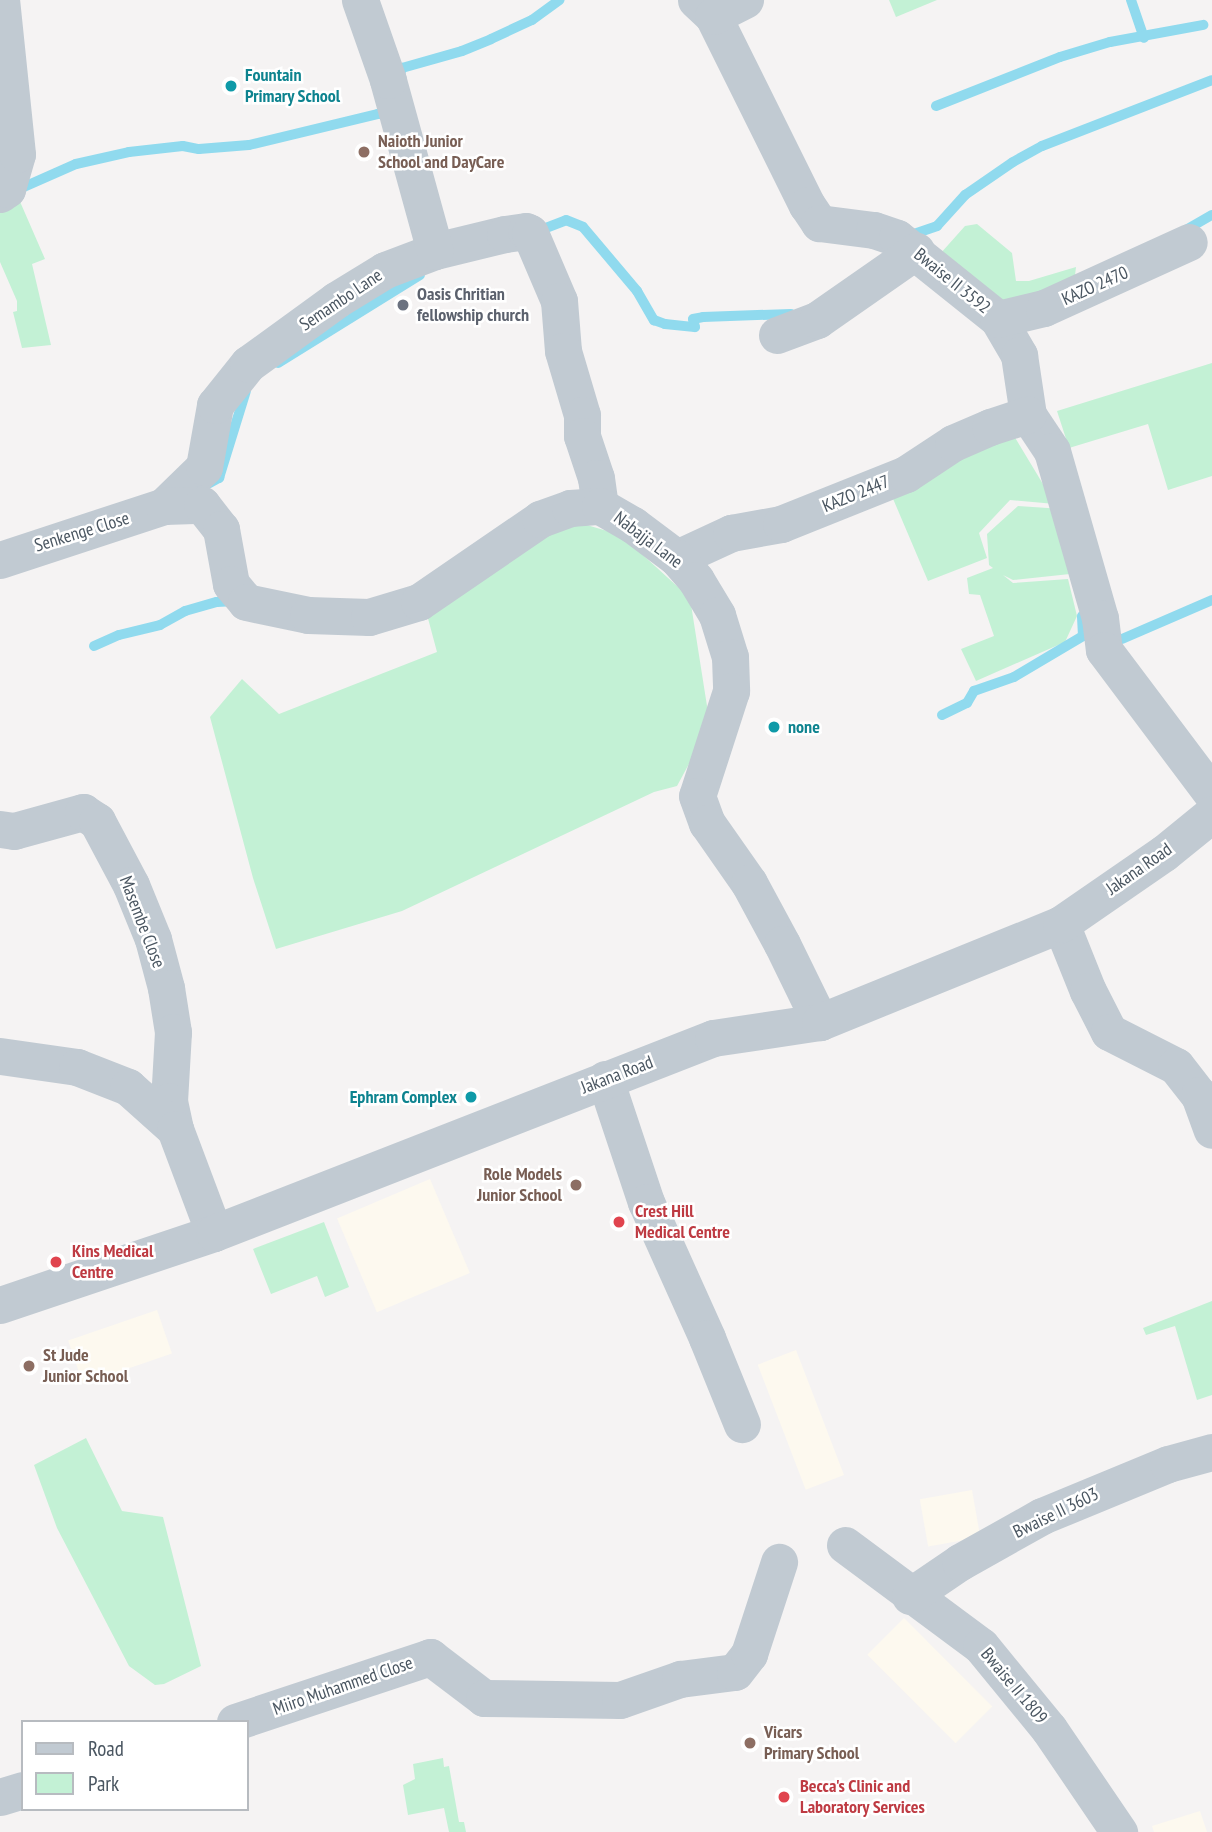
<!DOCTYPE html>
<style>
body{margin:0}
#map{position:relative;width:1212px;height:1832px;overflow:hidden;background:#f5f3f3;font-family:"PT Sans Narrow",sans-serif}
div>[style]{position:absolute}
.commercial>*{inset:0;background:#fdf9ef;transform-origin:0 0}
.green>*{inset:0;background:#c3f1d5}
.stream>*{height:10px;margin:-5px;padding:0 5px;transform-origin:5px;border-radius:5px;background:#90daee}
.minor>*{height:37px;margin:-18.5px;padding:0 18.5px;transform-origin:18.5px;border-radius:18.5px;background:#c1cad2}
.dots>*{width:19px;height:19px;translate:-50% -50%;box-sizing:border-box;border:4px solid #fff;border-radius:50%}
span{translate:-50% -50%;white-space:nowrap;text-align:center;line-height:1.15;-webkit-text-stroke:5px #fff;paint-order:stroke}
.culture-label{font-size:18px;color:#0d838f;font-weight:700}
.left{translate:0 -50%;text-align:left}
.right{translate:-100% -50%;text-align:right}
.education-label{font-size:18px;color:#785e54;font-weight:700}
.street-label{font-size:18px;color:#4a5661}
.worship-label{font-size:18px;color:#5b616d;font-weight:700}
.health-label{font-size:18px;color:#be3a42;font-weight:700}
.legend{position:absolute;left:21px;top:1720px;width:228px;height:91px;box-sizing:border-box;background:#fff;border:2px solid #b7bbc0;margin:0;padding:9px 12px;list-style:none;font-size:21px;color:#4a5661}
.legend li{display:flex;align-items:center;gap:14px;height:35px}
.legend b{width:35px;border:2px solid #b7bbc0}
</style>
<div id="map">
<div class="commercial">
<i style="left:430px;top:1179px;width:102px;height:101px;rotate:67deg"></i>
<i style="left:157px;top:1310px;width:46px;height:94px;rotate:71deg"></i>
<i style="left:796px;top:1350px;width:134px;height:41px;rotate:69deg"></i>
<i style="left:972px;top:1490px;width:48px;height:53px;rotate:80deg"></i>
<i style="left:904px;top:1618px;width:125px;height:52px;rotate:45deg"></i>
<i style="clip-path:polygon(1200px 1811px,1207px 1832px,1154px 1832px,1152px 1826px)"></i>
</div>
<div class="green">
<i style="clip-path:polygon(889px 0,937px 0,896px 17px)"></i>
<i style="clip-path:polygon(18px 197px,45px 259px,32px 264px,51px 345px,22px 348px,13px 312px,17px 311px,17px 301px,0 262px,0 208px)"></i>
<i style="clip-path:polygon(977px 224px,1012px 253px,1016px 281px,1029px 281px,1076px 267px,1074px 284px,997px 311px,940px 254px,965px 226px)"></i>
<i style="clip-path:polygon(1212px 363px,1212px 476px,1168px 490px,1148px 424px,1069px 448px,1057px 411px)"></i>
<i style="clip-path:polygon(1011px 431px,1055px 504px,1010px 500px,979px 533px,987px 558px,928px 581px,891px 494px)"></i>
<i style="clip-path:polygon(1018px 506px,1062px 509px,1070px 574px,1013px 580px,1003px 575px,1013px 583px,1068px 579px,1077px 616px,1065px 642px,976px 681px,961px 649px,994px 636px,980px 595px,969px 594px,967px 578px,993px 568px,989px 565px,987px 534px)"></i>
<i style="clip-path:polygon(573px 521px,621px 535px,690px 598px,710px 725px,677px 786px,654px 792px,402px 911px,276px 949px,253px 878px,210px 717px,242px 679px,279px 714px,437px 652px,426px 611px)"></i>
<i style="clip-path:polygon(324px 1222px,349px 1287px,325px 1297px,317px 1276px,271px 1294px,253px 1249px)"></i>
<i style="clip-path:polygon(1212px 1301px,1212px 1395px,1197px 1400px,1175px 1326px,1146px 1335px,1143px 1328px)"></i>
<i style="clip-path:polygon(86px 1438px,122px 1511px,163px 1517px,201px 1666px,164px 1684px,155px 1685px,129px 1666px,57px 1528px,34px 1465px)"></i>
<i style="clip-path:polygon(443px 1758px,444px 1767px,449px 1766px,459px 1822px,464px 1822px,466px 1832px,449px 1832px,444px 1808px,408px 1815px,403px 1785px,415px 1779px,413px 1764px)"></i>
</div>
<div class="stream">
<i style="left:1131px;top:0;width:40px;rotate:71.1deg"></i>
<i style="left:398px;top:79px;width:12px;rotate:-70deg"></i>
<i style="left:402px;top:68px;width:62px;rotate:-15.8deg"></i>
<i style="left:462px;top:51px;width:31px;rotate:-22deg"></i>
<i style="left:491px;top:39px;width:45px;rotate:-24.9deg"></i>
<i style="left:532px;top:20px;width:34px;rotate:-36deg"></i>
<i style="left:936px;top:106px;width:133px;rotate:-21.6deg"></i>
<i style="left:1060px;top:57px;width:52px;rotate:-16.7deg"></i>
<i style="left:1110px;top:42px;width:95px;rotate:-10.4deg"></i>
<i style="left:17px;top:190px;width:64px;rotate:-23.8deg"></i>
<i style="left:76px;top:164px;width:54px;rotate:-12.8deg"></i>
<i style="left:129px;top:152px;width:54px;rotate:-6.3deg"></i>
<i style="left:183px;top:146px;width:16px;rotate:11deg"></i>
<i style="left:199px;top:149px;width:50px;rotate:-4.6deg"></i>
<i style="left:249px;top:145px;width:133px;rotate:-13.5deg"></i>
<i style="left:378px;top:114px;width:11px"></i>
<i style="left:538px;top:231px;width:30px;rotate:-21deg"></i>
<i style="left:566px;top:220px;width:18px;rotate:22deg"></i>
<i style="left:583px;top:227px;width:84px;rotate:49.8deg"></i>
<i style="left:637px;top:291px;width:34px;rotate:60deg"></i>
<i style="left:654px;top:320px;width:12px;rotate:20deg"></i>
<i style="left:665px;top:324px;width:30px;rotate:6deg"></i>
<i style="left:695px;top:327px;width:8px;rotate:-104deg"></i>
<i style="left:693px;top:319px;width:10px;rotate:-11deg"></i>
<i style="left:703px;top:317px;width:88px;rotate:-2deg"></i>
<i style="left:1184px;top:231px;width:32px;rotate:-30deg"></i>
<i style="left:908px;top:236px;width:31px;rotate:-19deg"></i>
<i style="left:937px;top:226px;width:42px;rotate:-47.9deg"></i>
<i style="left:965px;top:195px;width:58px;rotate:-34.5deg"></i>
<i style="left:1013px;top:162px;width:33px;rotate:-29deg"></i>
<i style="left:1042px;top:146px;width:182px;rotate:-21.2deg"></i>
<i style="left:278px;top:363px;width:167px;rotate:-31.8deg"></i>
<i style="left:208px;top:484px;width:13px;rotate:-29deg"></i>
<i style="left:219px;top:478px;width:91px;rotate:-72.8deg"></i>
<i style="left:1122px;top:639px;width:98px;rotate:-23.4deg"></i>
<i style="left:94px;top:646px;width:27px;rotate:-24deg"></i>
<i style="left:119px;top:635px;width:42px;rotate:-13.7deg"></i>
<i style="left:160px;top:625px;width:29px;rotate:-29deg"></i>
<i style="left:185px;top:611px;width:33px;rotate:-16deg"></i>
<i style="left:217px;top:602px;width:18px;rotate:-3deg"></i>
<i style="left:942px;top:715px;width:28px;rotate:-26deg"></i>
<i style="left:967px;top:703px;width:14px;rotate:-60deg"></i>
<i style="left:974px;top:691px;width:42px;rotate:-19.3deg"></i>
<i style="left:1014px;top:677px;width:80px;rotate:-30.7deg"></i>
<i style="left:1083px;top:636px;width:20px;rotate:-93deg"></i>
</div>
<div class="minor">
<i style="left:696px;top:0;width:23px;rotate:43deg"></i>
<i style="left:713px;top:16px;width:211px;rotate:63.6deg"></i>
<i style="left:807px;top:205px;width:22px;rotate:56deg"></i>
<i style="left:819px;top:223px;width:55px;rotate:7.3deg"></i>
<i style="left:874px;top:230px;width:24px;rotate:19deg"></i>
<i style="left:897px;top:238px;width:129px;rotate:38.7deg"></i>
<i style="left:998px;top:319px;width:42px;rotate:59.7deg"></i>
<i style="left:1019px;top:355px;width:61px;rotate:81.5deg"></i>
<i style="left:1028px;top:415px;width:43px;rotate:56.3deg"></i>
<i style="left:1052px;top:451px;width:174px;rotate:74deg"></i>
<i style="left:1100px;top:618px;width:32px;rotate:83deg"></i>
<i style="left:1104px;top:650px;width:180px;rotate:53.1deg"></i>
<i style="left:713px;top:16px;width:36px;rotate:-27deg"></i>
<i style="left:0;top:194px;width:9px;rotate:-36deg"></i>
<i style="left:7px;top:189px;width:36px;rotate:-74deg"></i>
<i style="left:17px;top:154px;width:155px;rotate:-95.9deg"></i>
<i style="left:435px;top:251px;width:72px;rotate:-13.7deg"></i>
<i style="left:505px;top:234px;width:21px;rotate:-8deg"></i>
<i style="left:526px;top:231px;width:4px;rotate:27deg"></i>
<i style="left:530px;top:233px;width:74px;rotate:66.9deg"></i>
<i style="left:559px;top:301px;width:50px;rotate:85.4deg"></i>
<i style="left:563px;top:351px;width:67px;rotate:73.5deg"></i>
<i style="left:582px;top:415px;width:21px;rotate:90deg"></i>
<i style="left:582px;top:436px;width:44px;rotate:71.6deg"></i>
<i style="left:596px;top:478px;width:28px;rotate:82deg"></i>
<i style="left:998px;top:319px;width:47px;rotate:-13.4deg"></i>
<i style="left:1044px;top:308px;width:159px;rotate:-24.5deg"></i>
<i style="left:777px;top:335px;width:43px;rotate:-20.6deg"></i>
<i style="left:817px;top:320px;width:121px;rotate:-34.9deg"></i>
<i style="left:164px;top:506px;width:56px;rotate:-44.3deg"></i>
<i style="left:204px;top:467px;width:63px;rotate:-79.9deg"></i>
<i style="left:215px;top:405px;width:53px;rotate:-51.2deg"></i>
<i style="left:248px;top:364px;width:109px;rotate:-36deg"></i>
<i style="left:336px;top:300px;width:57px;rotate:-31.5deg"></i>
<i style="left:385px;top:270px;width:53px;rotate:-20.8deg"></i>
<i style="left:435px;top:251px;width:177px;rotate:-105.4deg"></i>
<i style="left:388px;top:80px;width:85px;rotate:-109.3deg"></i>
<i style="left:677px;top:558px;width:60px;rotate:-24.8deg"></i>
<i style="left:731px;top:533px;width:51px;rotate:-10.2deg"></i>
<i style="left:781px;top:524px;width:135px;rotate:-21.8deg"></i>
<i style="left:906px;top:474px;width:56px;rotate:-33.4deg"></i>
<i style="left:953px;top:443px;width:40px;rotate:-23.4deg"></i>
<i style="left:990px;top:427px;width:40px;rotate:-18deg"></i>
<i style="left:0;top:560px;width:173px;rotate:-18.2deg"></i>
<i style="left:164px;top:506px;width:38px;rotate:-2deg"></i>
<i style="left:202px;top:505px;width:31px;rotate:52deg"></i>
<i style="left:221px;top:529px;width:56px;rotate:79.7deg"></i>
<i style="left:231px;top:584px;width:23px;rotate:50deg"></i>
<i style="left:246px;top:602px;width:63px;rotate:11.8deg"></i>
<i style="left:308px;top:615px;width:61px;rotate:1.9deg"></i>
<i style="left:369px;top:617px;width:52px;rotate:-16.7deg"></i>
<i style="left:419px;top:602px;width:147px;rotate:-34.4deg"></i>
<i style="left:540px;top:519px;width:32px;rotate:-20deg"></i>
<i style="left:570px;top:508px;width:30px;rotate:-4deg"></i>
<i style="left:600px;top:506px;width:38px;rotate:30deg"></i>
<i style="left:633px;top:525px;width:55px;rotate:36.9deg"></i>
<i style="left:677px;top:558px;width:29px;rotate:49deg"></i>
<i style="left:696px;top:580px;width:41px;rotate:59deg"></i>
<i style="left:717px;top:615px;width:44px;rotate:72.8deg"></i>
<i style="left:730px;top:657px;width:34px;rotate:88deg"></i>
<i style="left:731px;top:691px;width:110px;rotate:107.9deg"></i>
<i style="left:697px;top:796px;width:29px;rotate:70deg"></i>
<i style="left:707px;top:823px;width:73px;rotate:55deg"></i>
<i style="left:749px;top:883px;width:69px;rotate:61.6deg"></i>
<i style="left:782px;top:944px;width:87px;rotate:64deg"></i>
<i style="left:0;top:829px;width:14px;rotate:8deg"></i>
<i style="left:14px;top:831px;width:72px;rotate:-15.4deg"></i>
<i style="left:83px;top:812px;width:17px;rotate:33deg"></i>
<i style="left:97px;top:821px;width:72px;rotate:62deg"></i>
<i style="left:131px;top:885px;width:58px;rotate:67.8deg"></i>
<i style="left:153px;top:939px;width:51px;rotate:75.1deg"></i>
<i style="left:166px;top:988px;width:45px;rotate:81deg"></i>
<i style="left:173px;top:1032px;width:69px;rotate:93.3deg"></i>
<i style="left:169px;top:1101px;width:29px;rotate:78deg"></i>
<i style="left:1061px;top:924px;width:72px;rotate:68.1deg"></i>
<i style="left:1088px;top:991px;width:46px;rotate:62.9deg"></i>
<i style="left:1109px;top:1032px;width:75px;rotate:26.9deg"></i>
<i style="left:1176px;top:1066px;width:37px;rotate:52deg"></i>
<i style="left:1199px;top:1095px;width:37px;rotate:70deg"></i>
<i style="left:0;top:1056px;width:78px;rotate:8.1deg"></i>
<i style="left:77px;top:1067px;width:55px;rotate:21.4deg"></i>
<i style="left:128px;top:1087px;width:63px;rotate:41.8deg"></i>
<i style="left:175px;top:1129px;width:111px;rotate:69.4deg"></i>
<i style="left:605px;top:1079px;width:130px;rotate:71.6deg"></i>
<i style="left:646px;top:1202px;width:149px;rotate:65.8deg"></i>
<i style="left:707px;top:1338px;width:93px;rotate:67.9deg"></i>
<i style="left:0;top:1305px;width:226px;rotate:-18.6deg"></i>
<i style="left:214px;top:1233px;width:536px;rotate:-21.34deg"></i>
<i style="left:713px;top:1038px;width:108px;rotate:-8.5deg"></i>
<i style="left:820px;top:1022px;width:260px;rotate:-22.1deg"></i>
<i style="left:1061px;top:924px;width:125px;rotate:-34.6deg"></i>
<i style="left:1164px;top:853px;width:62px;rotate:-39.1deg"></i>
<i style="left:845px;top:1545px;width:169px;rotate:36.6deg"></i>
<i style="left:981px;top:1646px;width:107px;rotate:50.7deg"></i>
<i style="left:1049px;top:1729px;width:125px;rotate:55.8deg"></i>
<i style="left:910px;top:1596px;width:60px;rotate:-34.2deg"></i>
<i style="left:960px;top:1562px;width:94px;rotate:-29.3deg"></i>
<i style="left:1042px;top:1516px;width:136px;rotate:-22.4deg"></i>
<i style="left:1168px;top:1464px;width:46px;rotate:-15.3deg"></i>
<i style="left:235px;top:1722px;width:206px;rotate:-18.4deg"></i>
<i style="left:430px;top:1657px;width:68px;rotate:37.2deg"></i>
<i style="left:484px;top:1698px;width:136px;rotate:0.8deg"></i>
<i style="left:620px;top:1700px;width:64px;rotate:-19.3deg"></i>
<i style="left:680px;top:1679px;width:55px;rotate:-7.3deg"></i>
<i style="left:735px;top:1672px;width:23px;rotate:-52deg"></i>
<i style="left:749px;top:1654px;width:97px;rotate:-71.9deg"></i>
<i style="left:0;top:1797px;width:24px;rotate:-17deg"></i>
</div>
<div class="dots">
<i style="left:231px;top:86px;background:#0f9aa8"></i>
<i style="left:364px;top:152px;background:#8d6e63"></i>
<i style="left:403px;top:305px;background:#6b7280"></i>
<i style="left:774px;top:727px;background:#0f9aa8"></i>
<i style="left:471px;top:1097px;background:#0f9aa8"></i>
<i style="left:576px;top:1185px;background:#8d6e63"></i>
<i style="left:619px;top:1222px;background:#e0444e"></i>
<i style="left:56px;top:1262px;background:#e0444e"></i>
<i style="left:29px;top:1366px;background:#8d6e63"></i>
<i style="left:750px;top:1743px;background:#8d6e63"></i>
<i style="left:784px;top:1797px;background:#e0444e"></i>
</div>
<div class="culture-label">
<span class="left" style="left:245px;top:86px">Fountain<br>Primary School</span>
<span class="left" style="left:788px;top:727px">none</span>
<span class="right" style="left:457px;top:1097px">Ephram Complex</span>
</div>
<div class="education-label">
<span class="left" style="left:378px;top:152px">Naioth Junior<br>School and DayCare</span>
<span class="right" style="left:562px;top:1185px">Role Models<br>Junior School</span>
<span class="left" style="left:43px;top:1366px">St Jude<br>Junior School</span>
<span class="left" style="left:764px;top:1743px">Vicars<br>Primary School</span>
</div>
<div class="street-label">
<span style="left:952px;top:281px;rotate:39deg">Bwaise II 3592</span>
<span style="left:1095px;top:286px;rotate:-24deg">KAZO 2470</span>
<span style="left:341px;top:300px;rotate:-34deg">Semambo Lane</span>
<span style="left:856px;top:494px;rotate:-22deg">KAZO 2447</span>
<span style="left:82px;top:532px;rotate:-17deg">Senkenge Close</span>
<span style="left:648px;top:540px;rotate:37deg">Nabajja Lane</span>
<span style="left:1139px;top:869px;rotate:-35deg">Jakana Road</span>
<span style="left:142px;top:922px;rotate:69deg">Masembe Close</span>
<span style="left:617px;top:1075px;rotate:-21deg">Jakana Road</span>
<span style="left:1056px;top:1513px;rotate:-26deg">Bwaise II 3603</span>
<span style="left:343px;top:1686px;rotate:-19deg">Miiro Muhammed Close</span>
<span style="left:1014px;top:1686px;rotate:50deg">Bwaise II 1809</span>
</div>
<div class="worship-label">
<span class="left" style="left:417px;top:305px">Oasis Chritian<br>fellowship church</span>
</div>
<div class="health-label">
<span class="left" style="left:635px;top:1222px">Crest Hill<br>Medical Centre</span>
<span class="left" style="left:72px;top:1262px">Kins Medical<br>Centre</span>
<span class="left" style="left:800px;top:1797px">Becca's Clinic and<br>Laboratory Services</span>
</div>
<ul class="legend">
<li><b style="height:9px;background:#c1cad2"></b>Road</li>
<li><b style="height:19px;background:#c3f1d5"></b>Park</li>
</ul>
</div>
